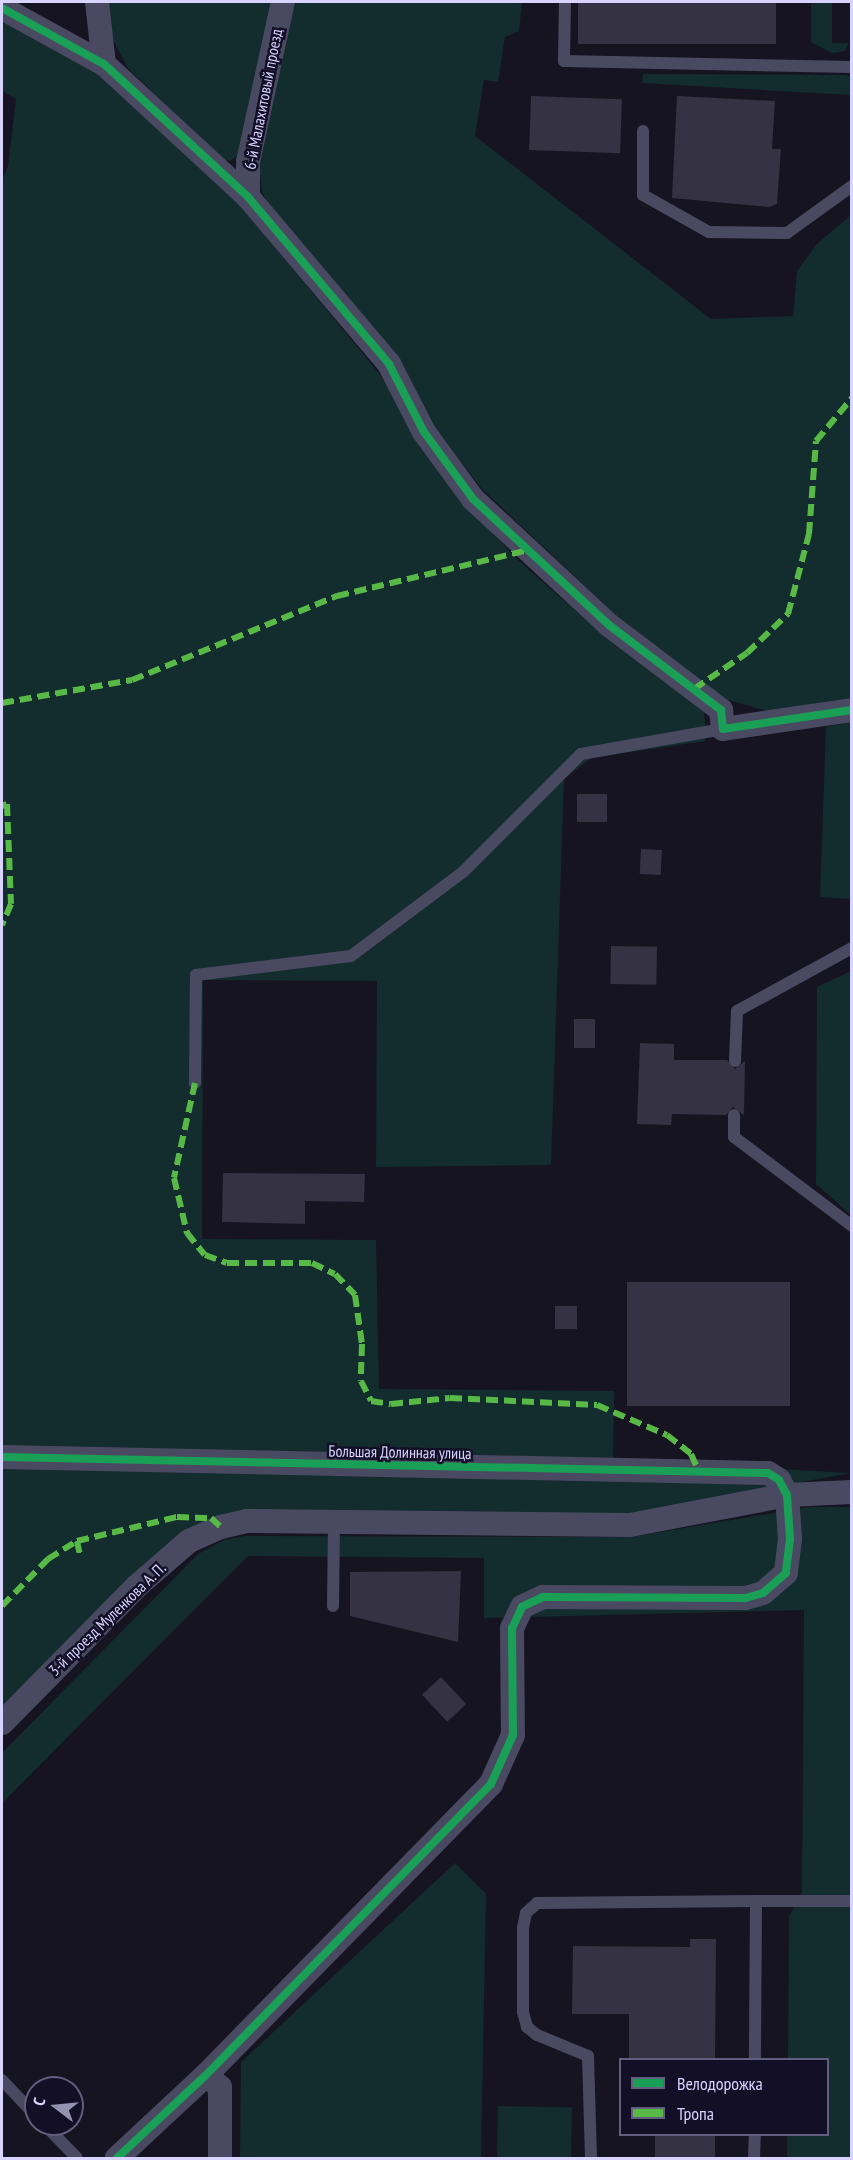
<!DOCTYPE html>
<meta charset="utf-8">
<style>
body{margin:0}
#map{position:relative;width:853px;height:2160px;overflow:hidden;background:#161421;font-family:"PT Sans Narrow",sans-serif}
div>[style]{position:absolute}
.green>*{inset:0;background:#132c2d;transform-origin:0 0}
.building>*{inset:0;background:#343243;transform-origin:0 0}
.service>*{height:12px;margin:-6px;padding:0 6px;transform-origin:6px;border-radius:6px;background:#4a4962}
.minor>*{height:24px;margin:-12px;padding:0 12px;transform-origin:12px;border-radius:12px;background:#4a4962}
.quiet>*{height:6px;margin-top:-3px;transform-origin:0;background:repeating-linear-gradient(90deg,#58b947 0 12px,transparent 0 18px)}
.cycleway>*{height:8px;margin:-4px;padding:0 4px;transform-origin:4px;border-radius:4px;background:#1a9f57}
span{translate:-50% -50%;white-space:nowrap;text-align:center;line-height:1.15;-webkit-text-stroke:5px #130f26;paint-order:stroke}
.street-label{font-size:16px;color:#d9d4ff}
.frame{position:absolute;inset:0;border:3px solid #d9d4ff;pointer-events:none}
.legend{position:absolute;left:619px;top:2058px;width:210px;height:78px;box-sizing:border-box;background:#130f26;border:2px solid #625e7d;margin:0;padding:8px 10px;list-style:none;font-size:18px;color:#d9d4ff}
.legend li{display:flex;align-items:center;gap:12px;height:30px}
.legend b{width:30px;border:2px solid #625e7d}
.north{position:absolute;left:24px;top:2076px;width:60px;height:60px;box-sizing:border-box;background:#130f26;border:2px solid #625e7d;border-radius:50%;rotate:286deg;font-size:16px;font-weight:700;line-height:24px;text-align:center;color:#d9d4ff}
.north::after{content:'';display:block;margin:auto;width:21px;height:27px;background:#9591b1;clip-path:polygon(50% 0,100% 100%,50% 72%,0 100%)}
</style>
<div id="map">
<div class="green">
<i style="clip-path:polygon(108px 2px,267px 2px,273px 6px,238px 156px,230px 161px,220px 158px,127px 67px,112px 38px)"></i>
<i style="clip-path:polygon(294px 2px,522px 2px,519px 31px,505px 37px,498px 82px,484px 80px,475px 136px,711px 319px,793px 316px,797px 271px,817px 244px,851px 215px,851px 698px,768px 711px,721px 698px,618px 617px,482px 489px,277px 222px,262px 192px,259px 162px)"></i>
<i style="clip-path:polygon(811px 2px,832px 2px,832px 43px,849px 43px,845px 51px,832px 53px,811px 42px)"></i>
<i style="clip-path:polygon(2px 19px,97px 73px,239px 204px,378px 372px,462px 501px,518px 560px,602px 634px,703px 709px,705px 720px,705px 741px,591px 758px,564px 779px,551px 1165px,376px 1167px,377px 981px,203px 980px,202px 1239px,376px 1240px,379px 1389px,614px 1391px,613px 1460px,851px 1473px,625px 1514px,219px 1517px,2px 1707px,2px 180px,8px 166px,16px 99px,2px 91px)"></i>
<i style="clip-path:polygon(643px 74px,847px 75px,851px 77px,851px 95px,642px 83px)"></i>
<i style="clip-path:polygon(851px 722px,851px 899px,820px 897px,826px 727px)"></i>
<i style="clip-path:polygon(851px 971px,852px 971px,851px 1215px,816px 1184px,817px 987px)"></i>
<i style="clip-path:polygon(809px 1507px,851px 1507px,851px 2158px,787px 2158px,787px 2135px,828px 2134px,828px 2060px,788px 2059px,789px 1917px,802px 1892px,804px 1610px,484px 1618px,484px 1558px,248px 1556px,2px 1803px,2px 1753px,198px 1554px,224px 1540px,244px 1536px,630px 1537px)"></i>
<i style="clip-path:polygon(455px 1863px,486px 1894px,481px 2158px,240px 2158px,241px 2062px)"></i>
<i style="left:498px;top:2106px;width:74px;height:52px;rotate:1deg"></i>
</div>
<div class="building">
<i style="left:578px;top:2px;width:198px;height:42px"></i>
<i style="left:531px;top:96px;width:91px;height:54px;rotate:2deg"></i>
<i style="clip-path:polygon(677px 96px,775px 101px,772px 149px,781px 149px,777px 204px,769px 207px,672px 198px)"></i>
<i style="left:607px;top:794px;width:28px;height:30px;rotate:90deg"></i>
<i style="left:641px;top:849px;width:21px;height:25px;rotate:3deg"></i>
<i style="left:611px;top:946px;width:46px;height:38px;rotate:1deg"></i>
<i style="left:574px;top:1019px;width:21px;height:29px"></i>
<i style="clip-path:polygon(640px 1043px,674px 1044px,674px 1060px,727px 1060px,735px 1069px,745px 1061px,744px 1115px,733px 1107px,726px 1115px,672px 1114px,671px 1125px,637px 1124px)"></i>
<i style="clip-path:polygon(223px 1173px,365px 1174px,364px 1202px,305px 1201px,305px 1224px,222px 1222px)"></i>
<i style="left:790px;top:1282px;width:124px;height:163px;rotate:90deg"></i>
<i style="left:555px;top:1306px;width:22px;height:23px"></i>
<i style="clip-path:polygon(461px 1571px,458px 1642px,350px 1616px,350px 1572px)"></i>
<i style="left:441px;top:1677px;width:37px;height:26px;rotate:47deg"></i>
<i style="clip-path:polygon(690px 1939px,716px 1939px,715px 2060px,629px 2060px,629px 2014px,572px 2014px,573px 1946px,690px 1947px)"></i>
<i style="left:655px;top:2134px;width:60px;height:24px"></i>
</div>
<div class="service">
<i style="left:565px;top:2px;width:59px;rotate:91deg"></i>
<i style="left:564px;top:61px;width:288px;rotate:1.2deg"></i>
<i style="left:643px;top:131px;width:64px;rotate:90deg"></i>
<i style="left:643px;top:195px;width:76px;rotate:29.3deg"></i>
<i style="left:709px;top:232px;width:78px;rotate:0.7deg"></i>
<i style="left:787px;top:233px;width:80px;rotate:-35.9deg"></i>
<i style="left:735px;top:1061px;width:50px;rotate:-87.7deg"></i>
<i style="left:737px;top:1011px;width:131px;rotate:-28.7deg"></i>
<i style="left:195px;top:1083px;width:108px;rotate:-89.5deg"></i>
<i style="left:196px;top:975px;width:156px;rotate:-7deg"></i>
<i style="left:351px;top:956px;width:140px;rotate:-36.9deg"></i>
<i style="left:463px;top:872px;width:167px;rotate:-45deg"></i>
<i style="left:581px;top:754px;width:144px;rotate:-10deg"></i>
<i style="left:734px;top:1115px;width:22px;rotate:90deg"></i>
<i style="left:734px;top:1137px;width:148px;rotate:37deg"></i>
<i style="left:333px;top:1606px;width:84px;rotate:-89.3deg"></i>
<i style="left:756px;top:1901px;width:96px"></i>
<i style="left:2px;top:2080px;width:50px;rotate:46.6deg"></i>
<i style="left:44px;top:2124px;width:47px;rotate:45.9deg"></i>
<i style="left:591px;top:2158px;width:102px;rotate:-91.7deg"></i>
<i style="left:588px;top:2056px;width:55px;rotate:-157.6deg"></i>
<i style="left:537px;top:2035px;width:13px;rotate:-141deg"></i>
<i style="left:527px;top:2027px;width:16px;rotate:-105deg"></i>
<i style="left:523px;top:2012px;width:84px;rotate:-90deg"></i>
<i style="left:523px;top:1928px;width:15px;rotate:-79deg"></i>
<i style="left:526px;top:1913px;width:15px;rotate:-42deg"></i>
<i style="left:537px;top:1903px;width:219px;rotate:-0.5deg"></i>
<i style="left:756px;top:1901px;width:159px;rotate:90.4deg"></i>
<i style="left:754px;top:2158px;width:24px;rotate:-88deg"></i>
</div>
<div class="minor">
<i style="left:97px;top:2px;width:62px;rotate:83.6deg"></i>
<i style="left:2px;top:8px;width:116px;rotate:28.8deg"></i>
<i style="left:104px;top:64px;width:196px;rotate:42.7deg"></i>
<i style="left:248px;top:197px;width:219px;rotate:49.8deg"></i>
<i style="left:389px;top:364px;width:76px;rotate:62.8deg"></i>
<i style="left:424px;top:432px;width:83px;rotate:53.8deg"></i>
<i style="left:473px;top:499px;width:185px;rotate:42.8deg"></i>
<i style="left:609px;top:625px;width:141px;rotate:37.2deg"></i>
<i style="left:721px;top:710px;width:19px;rotate:84deg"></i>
<i style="left:723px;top:729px;width:130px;rotate:-8.4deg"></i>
<i style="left:248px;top:197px;width:35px;rotate:-90deg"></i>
<i style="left:248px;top:162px;width:164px;rotate:-77.7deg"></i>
<i style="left:2px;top:1457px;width:766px;rotate:1.2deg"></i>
<i style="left:768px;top:1473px;width:13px;rotate:32deg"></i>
<i style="left:779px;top:1480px;width:17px;rotate:62deg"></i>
<i style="left:787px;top:1495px;width:44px;rotate:86.1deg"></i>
<i style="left:790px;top:1539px;width:34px;rotate:97deg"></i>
<i style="left:786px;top:1573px;width:30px;rotate:139deg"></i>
<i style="left:763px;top:1593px;width:19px;rotate:164deg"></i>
<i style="left:745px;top:1598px;width:202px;rotate:-179.7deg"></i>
<i style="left:543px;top:1597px;width:23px;rotate:155deg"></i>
<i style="left:522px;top:1607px;width:23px;rotate:115deg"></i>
<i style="left:512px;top:1628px;width:107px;rotate:89.5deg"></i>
<i style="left:513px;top:1735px;width:54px;rotate:114.2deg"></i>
<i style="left:491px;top:1784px;width:407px;rotate:134.4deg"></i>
<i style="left:206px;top:2075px;width:122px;rotate:137deg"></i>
<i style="left:2px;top:1723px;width:192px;rotate:-45.4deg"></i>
<i style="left:137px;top:1586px;width:69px;rotate:-40.9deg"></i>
<i style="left:189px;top:1541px;width:35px;rotate:-24deg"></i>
<i style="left:221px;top:1527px;width:27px;rotate:-13deg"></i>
<i style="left:247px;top:1521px;width:383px;rotate:0.6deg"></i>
<i style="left:630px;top:1525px;width:160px;rotate:-10.8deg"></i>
<i style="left:787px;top:1495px;width:65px;rotate:-2.6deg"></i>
<i style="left:206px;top:2075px;width:18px;rotate:41deg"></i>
<i style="left:220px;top:2087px;width:71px;rotate:90deg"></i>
</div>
<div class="quiet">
<i style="left:694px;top:689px;width:64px;rotate:-34.2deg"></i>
<i style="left:747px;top:653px;width:57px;rotate:-43.6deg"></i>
<i style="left:788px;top:614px;width:83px;rotate:-75.3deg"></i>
<i style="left:809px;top:534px;width:93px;rotate:-85.7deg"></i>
<i style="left:816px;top:441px;width:56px;rotate:-50.1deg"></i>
<i style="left:2px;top:703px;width:132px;rotate:-10deg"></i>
<i style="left:132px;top:680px;width:222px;rotate:-22.3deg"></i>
<i style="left:337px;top:596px;width:193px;rotate:-13.5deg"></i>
<i style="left:2px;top:806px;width:5px;rotate:-22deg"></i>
<i style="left:7px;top:804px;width:100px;rotate:87.7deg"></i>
<i style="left:11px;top:904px;width:23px;rotate:113deg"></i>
<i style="left:195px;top:1083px;width:97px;rotate:102.5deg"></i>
<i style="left:174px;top:1178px;width:57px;rotate:76.7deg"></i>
<i style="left:187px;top:1233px;width:28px;rotate:51deg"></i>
<i style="left:205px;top:1255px;width:23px;rotate:20deg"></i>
<i style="left:227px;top:1263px;width:85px"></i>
<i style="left:312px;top:1263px;width:25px;rotate:26deg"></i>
<i style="left:335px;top:1274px;width:29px;rotate:46deg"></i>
<i style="left:355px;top:1295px;width:49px;rotate:81.9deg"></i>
<i style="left:362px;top:1344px;width:37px;rotate:92deg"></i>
<i style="left:361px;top:1381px;width:22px;rotate:63deg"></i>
<i style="left:371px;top:1401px;width:20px;rotate:9deg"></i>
<i style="left:391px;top:1404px;width:59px;rotate:-5.8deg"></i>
<i style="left:450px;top:1398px;width:147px;rotate:2.7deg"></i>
<i style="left:597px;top:1405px;width:76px;rotate:23.2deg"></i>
<i style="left:667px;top:1435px;width:31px;rotate:38deg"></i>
<i style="left:691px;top:1454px;width:20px;rotate:66deg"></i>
<i style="left:77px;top:1541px;width:14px;rotate:78deg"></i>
<i style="left:2px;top:1606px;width:66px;rotate:-45.6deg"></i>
<i style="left:48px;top:1559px;width:34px;rotate:-32deg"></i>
<i style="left:77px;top:1541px;width:103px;rotate:-13.5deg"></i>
<i style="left:177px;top:1517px;width:34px;rotate:2deg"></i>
<i style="left:211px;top:1518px;width:13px;rotate:42deg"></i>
</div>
<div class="cycleway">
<i style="left:2px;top:8px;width:116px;rotate:28.8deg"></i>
<i style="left:104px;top:64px;width:196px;rotate:42.7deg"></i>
<i style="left:248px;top:197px;width:219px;rotate:49.8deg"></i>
<i style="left:389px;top:364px;width:76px;rotate:62.8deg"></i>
<i style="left:424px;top:432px;width:83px;rotate:53.8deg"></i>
<i style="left:473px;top:499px;width:185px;rotate:42.8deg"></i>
<i style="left:609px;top:625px;width:141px;rotate:37.2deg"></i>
<i style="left:721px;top:710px;width:19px;rotate:84deg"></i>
<i style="left:723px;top:729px;width:130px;rotate:-8.4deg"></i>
<i style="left:2px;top:1457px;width:766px;rotate:1.2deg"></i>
<i style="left:768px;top:1473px;width:13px;rotate:32deg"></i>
<i style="left:779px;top:1480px;width:17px;rotate:62deg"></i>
<i style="left:787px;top:1495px;width:44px;rotate:86.1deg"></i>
<i style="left:790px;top:1539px;width:34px;rotate:97deg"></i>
<i style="left:786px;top:1573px;width:30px;rotate:139deg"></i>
<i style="left:763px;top:1593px;width:19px;rotate:164deg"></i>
<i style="left:745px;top:1598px;width:202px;rotate:-179.7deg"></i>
<i style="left:543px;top:1597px;width:23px;rotate:155deg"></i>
<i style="left:522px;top:1607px;width:23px;rotate:115deg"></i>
<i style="left:512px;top:1628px;width:107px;rotate:89.5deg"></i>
<i style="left:513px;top:1735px;width:54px;rotate:114.2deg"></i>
<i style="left:491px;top:1784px;width:407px;rotate:134.4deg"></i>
<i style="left:206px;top:2075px;width:122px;rotate:137deg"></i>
</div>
<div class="street-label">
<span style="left:263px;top:99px;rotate:-79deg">6-й Малахитовый проезд</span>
<span style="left:400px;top:1452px;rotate:1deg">Большая Долинная улица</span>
<span style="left:107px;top:1619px;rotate:-44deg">3-й проезд Муленкова А. П.</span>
</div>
<div class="frame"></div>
<ul class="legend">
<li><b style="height:8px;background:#1a9f57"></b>Велодорожка</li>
<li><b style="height:8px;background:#58b947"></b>Тропа</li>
</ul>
<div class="north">С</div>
</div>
